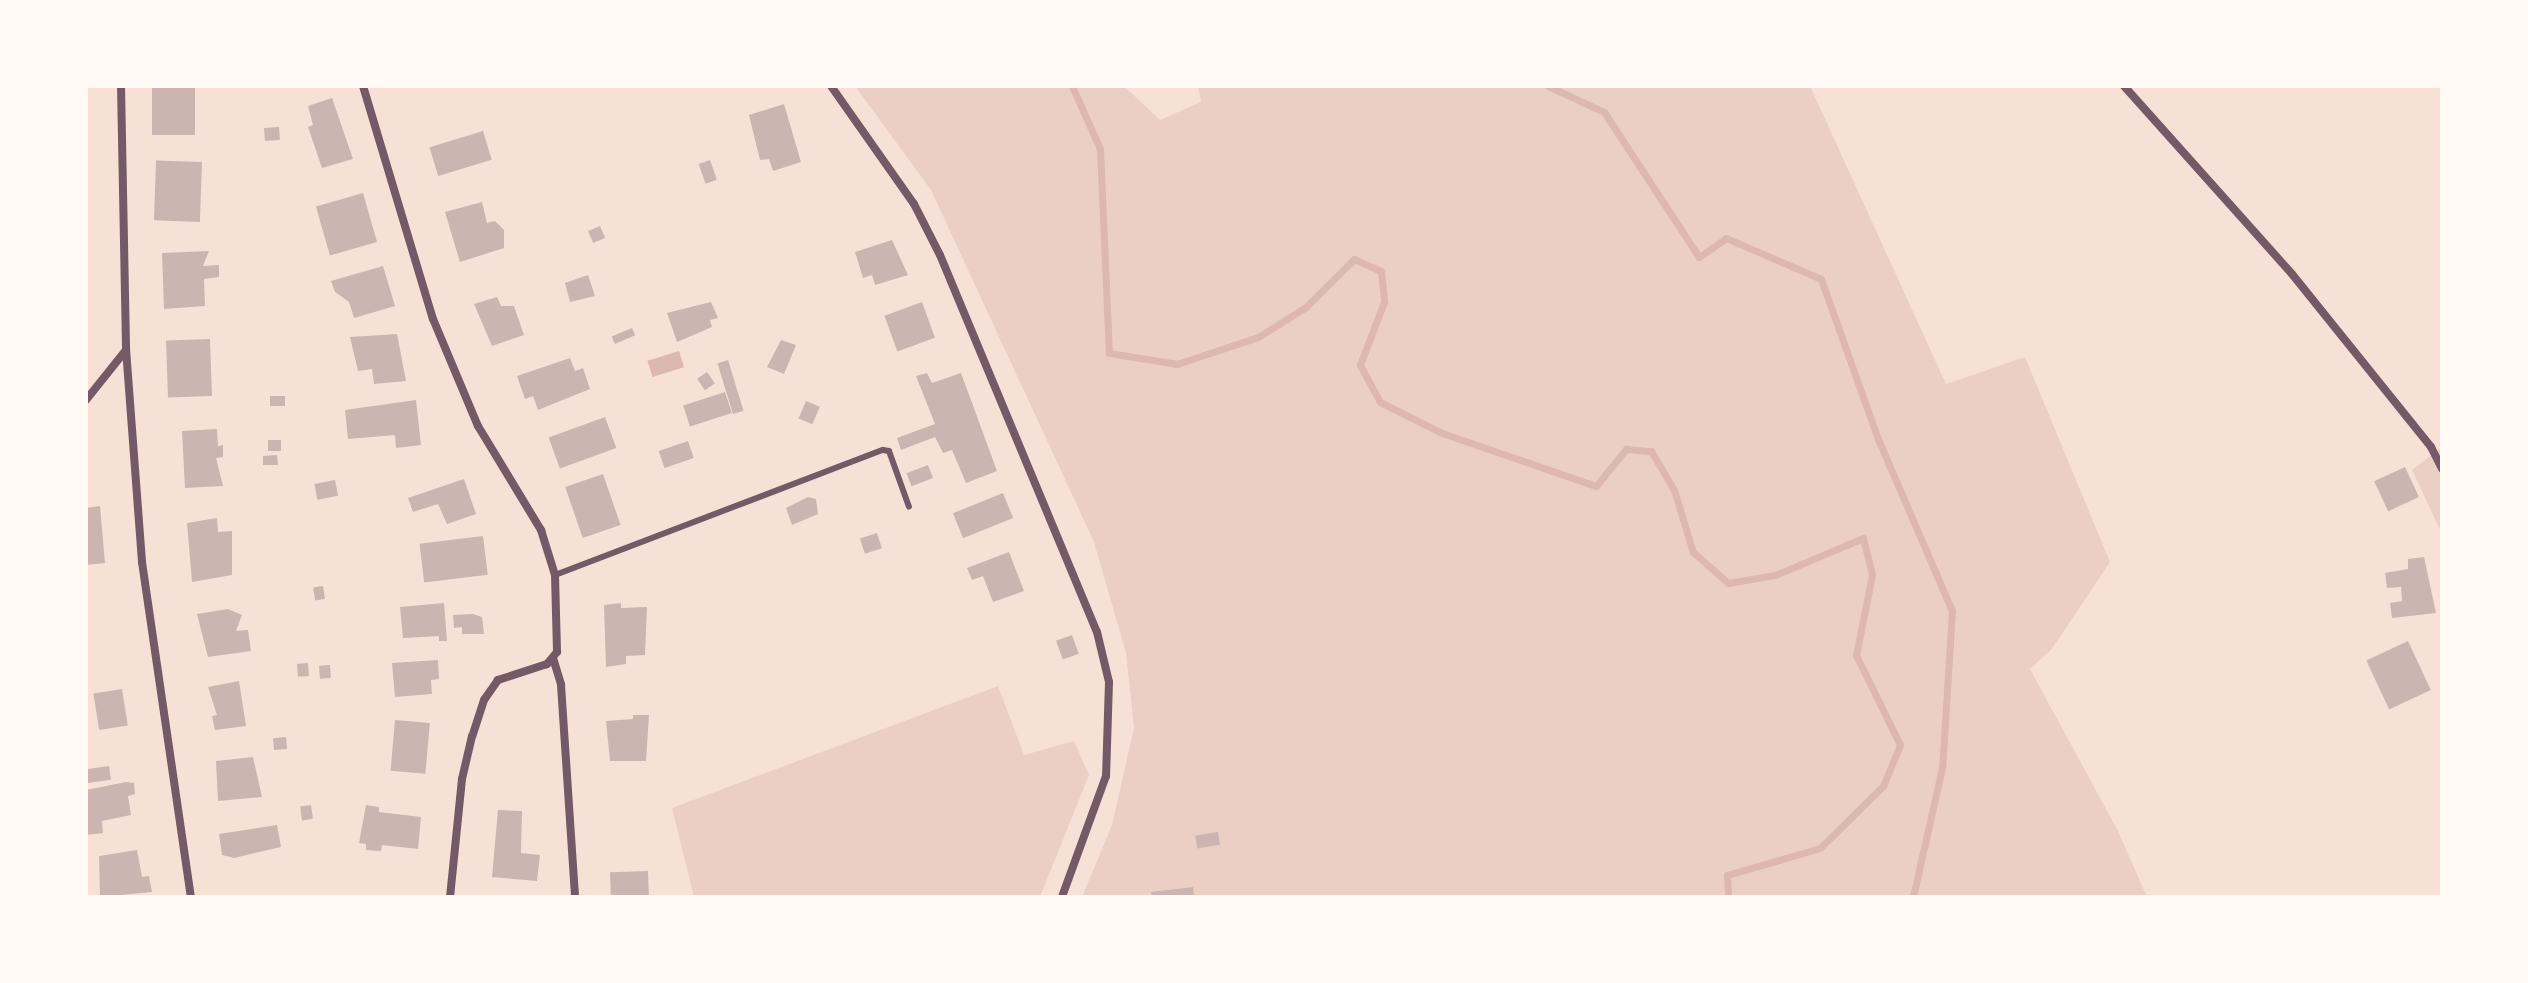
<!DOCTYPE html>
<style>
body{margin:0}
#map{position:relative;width:2528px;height:983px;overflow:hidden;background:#f7e1d7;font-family:"PT Serif",serif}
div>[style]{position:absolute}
.green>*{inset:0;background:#ebcfc5}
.water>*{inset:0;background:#dcb8b0;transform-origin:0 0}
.stream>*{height:7px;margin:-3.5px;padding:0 3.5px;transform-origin:3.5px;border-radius:3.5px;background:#dcb8b0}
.building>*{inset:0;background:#ccb4b1;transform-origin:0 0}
.service>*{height:6px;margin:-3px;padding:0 3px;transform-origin:3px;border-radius:3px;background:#755966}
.minor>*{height:8px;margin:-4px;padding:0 4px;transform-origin:4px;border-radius:4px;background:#755966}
span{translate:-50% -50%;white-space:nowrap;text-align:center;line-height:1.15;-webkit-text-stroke:7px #fffaf5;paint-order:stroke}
.frame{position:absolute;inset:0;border:88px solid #fffaf5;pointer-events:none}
</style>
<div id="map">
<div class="green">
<i style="clip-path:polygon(855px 86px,1124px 86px,1160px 120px,1201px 102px,1198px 86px,1810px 86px,1946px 384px,2025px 357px,2110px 562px,2051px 650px,2030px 669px,2118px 831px,2147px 897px,1082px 897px,1112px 825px,1134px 728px,1126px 653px,1094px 542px,931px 190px)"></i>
<i style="clip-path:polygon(2442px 447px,2442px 534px,2412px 470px)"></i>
<i style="clip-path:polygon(998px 686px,1024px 755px,1074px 741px,1089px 775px,1040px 897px,694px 897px,672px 808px)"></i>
</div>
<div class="water">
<i style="left:679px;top:351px;width:17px;height:33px;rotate:73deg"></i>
</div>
<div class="stream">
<i style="left:1072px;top:86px;width:69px;rotate:66deg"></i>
<i style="left:1100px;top:149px;width:204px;rotate:87.5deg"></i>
<i style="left:1109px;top:353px;width:69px;rotate:9.2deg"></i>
<i style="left:1177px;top:364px;width:85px;rotate:-18.4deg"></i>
<i style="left:1258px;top:337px;width:57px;rotate:-32deg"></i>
<i style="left:1306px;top:307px;width:68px;rotate:-45deg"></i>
<i style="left:1354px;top:259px;width:30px;rotate:24deg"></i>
<i style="left:1381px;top:271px;width:31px;rotate:84deg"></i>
<i style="left:1384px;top:302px;width:67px;rotate:110.9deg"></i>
<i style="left:1360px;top:365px;width:42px;rotate:61.6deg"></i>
<i style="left:1380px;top:402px;width:69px;rotate:26.6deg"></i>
<i style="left:1442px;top:433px;width:163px;rotate:19deg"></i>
<i style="left:1596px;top:486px;width:48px;rotate:-51deg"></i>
<i style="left:1626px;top:449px;width:25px;rotate:5deg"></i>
<i style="left:1651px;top:451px;width:45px;rotate:59.5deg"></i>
<i style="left:1674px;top:490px;width:65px;rotate:73deg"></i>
<i style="left:1693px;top:552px;width:47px;rotate:41.5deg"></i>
<i style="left:1728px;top:583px;width:48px;rotate:-9.7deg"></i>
<i style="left:1775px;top:575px;width:95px;rotate:-22.8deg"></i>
<i style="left:1863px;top:538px;width:38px;rotate:76deg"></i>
<i style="left:1872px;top:575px;width:82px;rotate:101.3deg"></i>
<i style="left:1856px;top:655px;width:100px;rotate:63.9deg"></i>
<i style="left:1900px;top:745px;width:44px;rotate:112.5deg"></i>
<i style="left:1883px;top:786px;width:88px;rotate:135.5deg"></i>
<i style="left:1820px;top:848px;width:97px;rotate:163.8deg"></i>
<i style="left:1727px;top:875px;width:22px;rotate:87deg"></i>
<i style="left:1548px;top:86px;width:62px;rotate:24.9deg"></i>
<i style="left:1604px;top:112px;width:173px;rotate:56.8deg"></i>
<i style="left:1699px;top:257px;width:33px;rotate:-35deg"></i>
<i style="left:1726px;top:238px;width:103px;rotate:23.3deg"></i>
<i style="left:1821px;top:279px;width:170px;rotate:70.4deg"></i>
<i style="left:1878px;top:439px;width:187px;rotate:66.7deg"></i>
<i style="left:1952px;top:611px;width:157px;rotate:93.6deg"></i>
<i style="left:1942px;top:768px;width:132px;rotate:102.7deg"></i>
</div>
<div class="building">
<i style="left:152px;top:86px;width:43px;height:49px"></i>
<i style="clip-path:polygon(332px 98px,353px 159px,322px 168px,308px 127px,313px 125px,308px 106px)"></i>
<i style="clip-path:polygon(784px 104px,801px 162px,773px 171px,769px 159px,760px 160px,749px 115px)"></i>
<i style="left:279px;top:127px;width:13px;height:15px;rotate:86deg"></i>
<i style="left:483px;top:131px;width:30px;height:56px;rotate:73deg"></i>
<i style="left:710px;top:160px;width:21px;height:12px;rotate:71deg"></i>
<i style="left:202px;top:162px;width:60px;height:46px;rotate:92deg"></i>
<i style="left:363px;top:193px;width:51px;height:49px;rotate:74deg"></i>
<i style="clip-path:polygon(482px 202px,487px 223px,495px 221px,504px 230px,504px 248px,460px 262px,445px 212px)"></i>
<i style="left:600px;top:226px;width:13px;height:13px;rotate:67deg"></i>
<i style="clip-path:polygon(892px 240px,908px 275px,875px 285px,872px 275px,863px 278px,855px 252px)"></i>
<i style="clip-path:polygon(209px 251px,203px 266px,219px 265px,219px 277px,204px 279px,205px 306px,164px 309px,162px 253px)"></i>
<i style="clip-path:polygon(383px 266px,395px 306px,354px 318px,349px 302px,335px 292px,331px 281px)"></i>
<i style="clip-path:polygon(588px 275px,595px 296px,570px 302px,565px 283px)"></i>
<i style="clip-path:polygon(497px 297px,501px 306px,514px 306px,524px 335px,492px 346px,474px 304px)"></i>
<i style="clip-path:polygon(711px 302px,718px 318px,710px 320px,712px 327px,677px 342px,667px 313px)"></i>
<i style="left:922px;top:302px;width:38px;height:40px;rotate:70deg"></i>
<i style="left:632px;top:328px;width:8px;height:22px;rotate:67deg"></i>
<i style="clip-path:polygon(397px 334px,406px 381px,374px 384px,372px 369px,358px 371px,350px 337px)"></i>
<i style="left:210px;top:339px;width:57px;height:44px;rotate:88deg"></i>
<i style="clip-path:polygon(781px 340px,796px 345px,784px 374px,767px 367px)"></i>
<i style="clip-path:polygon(570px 358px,575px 371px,583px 368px,590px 389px,538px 410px,533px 396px,525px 399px,517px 376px)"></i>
<i style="left:728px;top:360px;width:53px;height:11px;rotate:73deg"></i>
<i style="left:707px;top:372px;width:14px;height:12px;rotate:56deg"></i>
<i style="clip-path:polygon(927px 373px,932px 383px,961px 373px,997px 471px,966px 483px,952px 450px,943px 453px,935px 437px,901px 450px,897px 438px,935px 424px,916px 376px)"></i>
<i style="left:725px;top:392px;width:22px;height:44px;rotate:72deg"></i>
<i style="left:285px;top:396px;width:10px;height:15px;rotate:90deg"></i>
<i style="clip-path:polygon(416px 400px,421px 445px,396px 448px,395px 435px,348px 439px,345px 410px)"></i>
<i style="left:806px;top:401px;width:15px;height:19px;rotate:23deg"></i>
<i style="left:605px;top:417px;width:33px;height:60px;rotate:70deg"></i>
<i style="clip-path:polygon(217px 429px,218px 446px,223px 445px,223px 457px,216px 458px,223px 486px,185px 488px,182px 431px)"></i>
<i style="left:268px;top:440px;width:13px;height:11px"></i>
<i style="left:688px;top:441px;width:18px;height:31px;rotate:71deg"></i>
<i style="clip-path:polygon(277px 455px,278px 465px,263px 465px,263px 456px)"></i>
<i style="left:928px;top:465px;width:14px;height:23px;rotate:69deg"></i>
<i style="left:2405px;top:467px;width:33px;height:34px;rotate:65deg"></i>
<i style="left:603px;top:474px;width:54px;height:40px;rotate:71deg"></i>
<i style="clip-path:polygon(464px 479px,476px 514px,447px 524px,438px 504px,413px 512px,408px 498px)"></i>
<i style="left:335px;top:480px;width:16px;height:21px;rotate:79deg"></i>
<i style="left:1003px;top:493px;width:27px;height:54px;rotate:68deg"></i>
<i style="clip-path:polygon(808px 497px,816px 499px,818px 514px,792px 525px,786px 508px)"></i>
<i style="clip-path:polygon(100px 506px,105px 563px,86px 565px,86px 508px)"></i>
<i style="clip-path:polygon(217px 518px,218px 532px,232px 531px,232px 575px,192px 582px,187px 523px)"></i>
<i style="left:877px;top:533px;width:16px;height:18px;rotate:72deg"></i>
<i style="left:483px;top:536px;width:39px;height:64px;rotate:83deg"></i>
<i style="clip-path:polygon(1009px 552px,1024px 591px,993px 602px,983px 576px,972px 580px,967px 568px)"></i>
<i style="clip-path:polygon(2424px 557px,2436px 613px,2392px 618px,2390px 603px,2402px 601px,2401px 587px,2387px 588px,2385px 573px,2408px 569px,2408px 559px)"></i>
<i style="left:323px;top:586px;width:13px;height:10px;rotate:81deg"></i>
<i style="clip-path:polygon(444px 603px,447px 641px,439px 641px,439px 636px,403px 638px,400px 607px)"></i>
<i style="clip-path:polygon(621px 603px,621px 608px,647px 607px,645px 655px,626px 656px,626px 664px,606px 667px,604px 605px)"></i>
<i style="clip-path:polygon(228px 609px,242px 615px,236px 631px,248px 630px,251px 651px,208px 657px,197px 614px)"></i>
<i style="clip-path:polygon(473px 614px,482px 617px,484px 634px,462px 634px,462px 627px,454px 628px,453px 615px)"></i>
<i style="left:1072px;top:635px;width:20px;height:17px;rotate:70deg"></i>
<i style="left:2408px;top:641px;width:54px;height:46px;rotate:65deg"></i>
<i style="clip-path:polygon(438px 660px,439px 679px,431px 680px,432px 694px,395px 697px,392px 663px)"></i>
<i style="left:308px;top:663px;width:13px;height:11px;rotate:86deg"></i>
<i style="left:330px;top:665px;width:13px;height:11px;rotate:86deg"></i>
<i style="clip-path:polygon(239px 681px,246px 726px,215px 730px,212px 716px,217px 715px,208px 687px)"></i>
<i style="left:122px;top:689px;width:37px;height:29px;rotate:81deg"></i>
<i style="clip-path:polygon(633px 715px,649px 715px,646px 761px,610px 761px,606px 721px,633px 719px)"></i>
<i style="left:395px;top:720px;width:35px;height:51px;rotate:5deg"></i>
<i style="left:286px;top:737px;width:12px;height:13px;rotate:85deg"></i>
<i style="clip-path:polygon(253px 757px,262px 797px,218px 801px,216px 761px)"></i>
<i style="left:109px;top:766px;width:14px;height:23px;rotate:82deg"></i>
<i style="clip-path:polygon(126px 782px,134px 783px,135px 794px,128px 796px,131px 815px,102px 821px,103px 833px,86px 835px,86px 790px)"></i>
<i style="left:311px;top:805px;width:14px;height:11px;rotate:82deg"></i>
<i style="clip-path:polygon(366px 805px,379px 807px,379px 812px,421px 817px,418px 849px,382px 845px,381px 851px,366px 850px,366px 844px,359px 843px)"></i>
<i style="clip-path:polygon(498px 810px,522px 811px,521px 853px,540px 855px,537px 881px,492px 877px)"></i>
<i style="clip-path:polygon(277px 825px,281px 847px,234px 858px,222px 855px,219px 834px)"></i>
<i style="left:1218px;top:832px;width:13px;height:23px;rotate:81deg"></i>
<i style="clip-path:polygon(137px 850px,142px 877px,149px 876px,152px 892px,100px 897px,99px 856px)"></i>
<i style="left:648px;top:871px;width:26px;height:38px;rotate:88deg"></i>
<i style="clip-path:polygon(1193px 887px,1194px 897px,1152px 897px,1151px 892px)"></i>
</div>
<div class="service">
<i style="left:555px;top:575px;width:351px;rotate:-20.9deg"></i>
<i style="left:883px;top:450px;width:6px;rotate:9deg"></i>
<i style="left:889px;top:451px;width:59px;rotate:70.3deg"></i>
</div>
<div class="minor">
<i style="left:121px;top:86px;width:263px;rotate:88.9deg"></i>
<i style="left:126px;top:349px;width:214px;rotate:85.7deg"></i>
<i style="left:142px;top:562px;width:339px;rotate:81.7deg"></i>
<i style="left:363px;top:86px;width:243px;rotate:73.3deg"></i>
<i style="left:433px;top:319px;width:116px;rotate:67.2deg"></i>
<i style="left:478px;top:426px;width:122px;rotate:58.8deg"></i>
<i style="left:541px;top:530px;width:47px;rotate:72.7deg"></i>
<i style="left:555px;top:575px;width:77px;rotate:88.5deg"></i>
<i style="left:557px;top:652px;width:16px;rotate:130deg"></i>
<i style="left:547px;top:664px;width:52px;rotate:161.9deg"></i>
<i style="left:498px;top:680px;width:24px;rotate:125deg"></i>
<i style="left:484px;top:700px;width:38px;rotate:108deg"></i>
<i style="left:472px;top:736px;width:44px;rotate:103.1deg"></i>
<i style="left:462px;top:779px;width:119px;rotate:95.8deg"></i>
<i style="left:831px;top:86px;width:144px;rotate:54.9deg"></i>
<i style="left:914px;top:204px;width:57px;rotate:63deg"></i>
<i style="left:940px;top:255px;width:408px;rotate:67.4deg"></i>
<i style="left:1097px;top:632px;width:51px;rotate:76.5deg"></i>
<i style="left:1109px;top:682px;width:94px;rotate:91.8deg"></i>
<i style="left:1106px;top:776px;width:129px;rotate:110deg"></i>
<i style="left:2124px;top:86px;width:252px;rotate:48.2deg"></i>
<i style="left:2292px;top:274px;width:222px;rotate:51.2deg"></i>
<i style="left:2431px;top:447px;width:25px;rotate:63deg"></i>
<i style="left:86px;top:400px;width:64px;rotate:-51.3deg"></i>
<i style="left:553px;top:658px;width:28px;rotate:73deg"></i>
<i style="left:561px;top:685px;width:212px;rotate:86.2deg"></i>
</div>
<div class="frame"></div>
</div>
